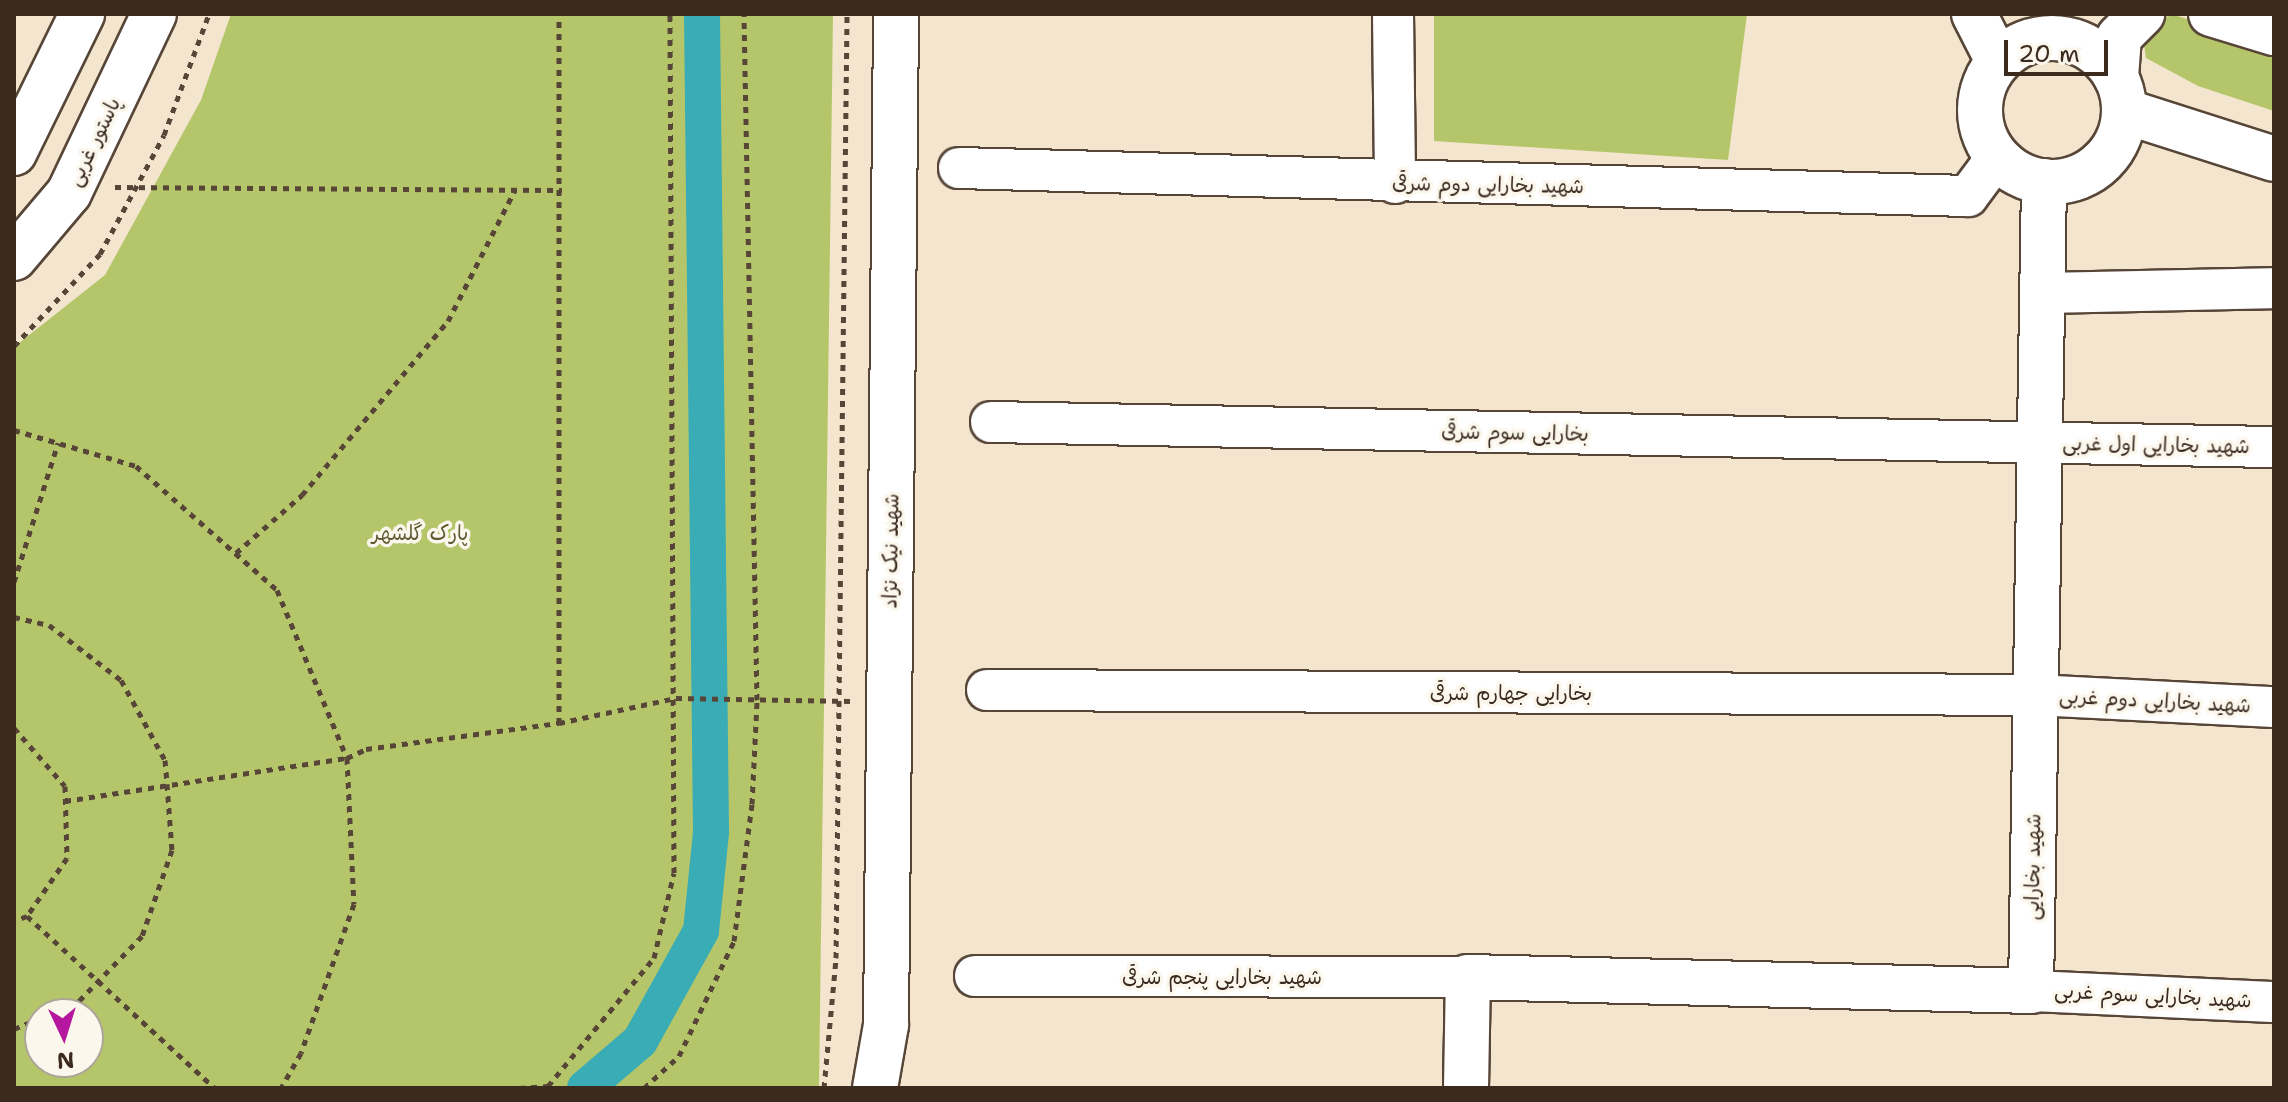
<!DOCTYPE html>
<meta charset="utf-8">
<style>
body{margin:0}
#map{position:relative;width:2288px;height:1102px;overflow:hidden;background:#f4e6ce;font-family:"Shantell Sans","Playpen Sans Arabic",sans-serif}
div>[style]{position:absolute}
.green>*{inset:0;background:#b4c669}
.canal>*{height:36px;margin:-18px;padding:0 18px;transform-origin:18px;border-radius:18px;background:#3aacb5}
.path>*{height:5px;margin-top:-2.5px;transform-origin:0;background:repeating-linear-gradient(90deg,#574638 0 6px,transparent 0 12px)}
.roads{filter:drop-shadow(2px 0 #574638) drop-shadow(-2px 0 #574638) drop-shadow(0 2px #574638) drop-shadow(0 -2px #574638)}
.minor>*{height:40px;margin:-20px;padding:0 20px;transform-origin:20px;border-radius:20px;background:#fff}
.tertiary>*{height:44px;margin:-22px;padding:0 22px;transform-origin:22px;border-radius:22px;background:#fff}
.secondary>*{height:44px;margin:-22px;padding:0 22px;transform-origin:22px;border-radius:22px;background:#fff}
.secondary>.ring{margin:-22px;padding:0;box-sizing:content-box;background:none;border:44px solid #fff;border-radius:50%}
.primary>*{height:44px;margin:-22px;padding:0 22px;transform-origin:22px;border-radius:22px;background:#fff}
span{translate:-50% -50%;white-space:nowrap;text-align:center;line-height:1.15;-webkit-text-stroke:7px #fbf7ec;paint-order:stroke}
.street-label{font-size:20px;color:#3b2a1e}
.park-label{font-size:20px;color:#5f5934}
.frame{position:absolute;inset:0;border:16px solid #3b2a1e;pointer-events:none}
.north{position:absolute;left:24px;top:998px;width:80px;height:80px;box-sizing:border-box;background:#fbf7ec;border:2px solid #aea59a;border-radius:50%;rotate:176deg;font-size:22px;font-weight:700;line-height:32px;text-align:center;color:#3b2a1e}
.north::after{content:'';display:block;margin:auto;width:28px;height:36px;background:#b5179e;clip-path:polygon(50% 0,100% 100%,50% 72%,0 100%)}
.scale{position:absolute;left:2004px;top:40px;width:104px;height:36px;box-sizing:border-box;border:4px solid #3b2a1e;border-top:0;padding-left:10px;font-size:24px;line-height:28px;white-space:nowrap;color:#3b2a1e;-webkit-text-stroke:6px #fbf7ec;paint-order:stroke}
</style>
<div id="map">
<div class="green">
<i style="clip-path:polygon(evenodd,231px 14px,833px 14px,819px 1088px,14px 1088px,14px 347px,105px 275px,201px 100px,231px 14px,40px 1014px,88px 1014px,88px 1062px,40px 1062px,40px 1014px)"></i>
<i style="clip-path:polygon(1434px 14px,1747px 14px,1728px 160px,1434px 141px)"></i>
<i style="clip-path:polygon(2174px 15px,2274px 45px,2274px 111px,2198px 86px,2146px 58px,2143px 38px,2154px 20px)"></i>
</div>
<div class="canal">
<i style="left:585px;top:1088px;width:72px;rotate:-40.5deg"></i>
<i style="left:640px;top:1041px;width:126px;rotate:-61deg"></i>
<i style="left:701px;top:931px;width:100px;rotate:-84.2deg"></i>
<i style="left:711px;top:832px;width:818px;rotate:-90.63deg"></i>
</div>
<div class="path">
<i style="left:115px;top:187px;width:447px;rotate:0.4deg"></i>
<i style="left:14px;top:346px;width:126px;rotate:-46.9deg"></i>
<i style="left:100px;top:254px;width:135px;rotate:-61.7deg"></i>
<i style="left:164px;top:135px;width:129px;rotate:-69.6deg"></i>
<i style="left:14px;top:430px;width:127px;rotate:16.4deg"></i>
<i style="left:136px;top:466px;width:188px;rotate:41.3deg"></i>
<i style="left:277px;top:590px;width:182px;rotate:67.4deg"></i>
<i style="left:347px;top:758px;width:146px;rotate:87.3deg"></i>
<i style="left:354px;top:904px;width:158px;rotate:109.6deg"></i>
<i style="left:301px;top:1053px;width:40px;rotate:119.7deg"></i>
<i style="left:236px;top:553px;width:88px;rotate:-41.3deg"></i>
<i style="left:302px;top:495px;width:227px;rotate:-50deg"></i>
<i style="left:448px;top:321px;width:147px;rotate:-62.9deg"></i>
<i style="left:14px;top:582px;width:146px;rotate:-72.4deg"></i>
<i style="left:14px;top:617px;width:36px;rotate:13deg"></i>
<i style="left:49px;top:625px;width:91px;rotate:37.4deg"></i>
<i style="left:121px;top:680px;width:91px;rotate:61.2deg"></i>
<i style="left:165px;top:760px;width:24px;rotate:85deg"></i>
<i style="left:167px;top:784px;width:66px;rotate:85.7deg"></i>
<i style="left:172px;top:850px;width:91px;rotate:109.2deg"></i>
<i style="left:142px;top:936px;width:91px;rotate:134.1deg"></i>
<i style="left:79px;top:1001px;width:33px;rotate:157deg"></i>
<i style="left:559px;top:723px;width:709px;rotate:-90deg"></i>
<i style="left:14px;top:728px;width:77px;rotate:48.7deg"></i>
<i style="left:65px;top:786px;width:72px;rotate:88.4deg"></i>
<i style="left:67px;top:858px;width:70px;rotate:124.6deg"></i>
<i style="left:27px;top:916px;width:14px;rotate:159deg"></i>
<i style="left:65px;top:801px;width:285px;rotate:-8.7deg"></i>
<i style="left:347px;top:758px;width:21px;rotate:-25deg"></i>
<i style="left:366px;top:749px;width:195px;rotate:-7.7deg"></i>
<i style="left:559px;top:723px;width:120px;rotate:-12.1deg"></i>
<i style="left:676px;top:698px;width:174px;rotate:1deg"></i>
<i style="left:27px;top:916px;width:255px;rotate:42.5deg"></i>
<i style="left:14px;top:1029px;width:28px;rotate:-23deg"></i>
<i style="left:519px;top:1088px;width:29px;rotate:-4deg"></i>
<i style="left:548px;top:1086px;width:166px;rotate:-50.4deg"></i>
<i style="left:654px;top:958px;width:87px;rotate:-76.8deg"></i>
<i style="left:674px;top:873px;width:859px;rotate:-90.27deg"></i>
<i style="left:644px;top:1088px;width:47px;rotate:-42.4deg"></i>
<i style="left:679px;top:1056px;width:127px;rotate:-64.4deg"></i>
<i style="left:734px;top:941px;width:138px;rotate:-82.5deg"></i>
<i style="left:752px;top:804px;width:104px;rotate:-87.2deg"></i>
<i style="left:757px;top:700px;width:686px;rotate:-91.09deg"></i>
<i style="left:824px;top:1088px;width:131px;rotate:-84.7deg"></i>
<i style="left:836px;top:958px;width:944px;rotate:-89.33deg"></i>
</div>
<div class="roads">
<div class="minor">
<i style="left:1393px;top:14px;width:169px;rotate:89.3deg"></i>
<i style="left:959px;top:168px;width:1009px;rotate:1.59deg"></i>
<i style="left:1968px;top:196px;width:49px;rotate:-53.4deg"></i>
<i style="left:2041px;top:293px;width:233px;rotate:-1.2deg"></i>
<i style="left:991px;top:422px;width:1283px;rotate:1.12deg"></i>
<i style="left:987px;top:690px;width:1048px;rotate:0.27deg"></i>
<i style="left:2035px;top:695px;width:239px;rotate:2.9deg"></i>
<i style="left:975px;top:976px;width:493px;rotate:0.1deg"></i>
<i style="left:2031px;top:991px;width:243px;rotate:2.6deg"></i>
</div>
<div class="tertiary">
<i style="left:1466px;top:1088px;width:111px;rotate:-89deg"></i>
<i style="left:1468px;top:977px;width:563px;rotate:1.42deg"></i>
<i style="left:2031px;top:991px;width:810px;rotate:-89.08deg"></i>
</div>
<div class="secondary">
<i class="ring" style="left:1980px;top:38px;width:100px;height:100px"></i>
<i style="left:2124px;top:111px;width:157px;rotate:17.7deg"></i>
<i style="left:14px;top:153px;width:155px;rotate:-63.9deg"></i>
<i style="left:14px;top:258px;width:85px;rotate:-49.8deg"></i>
<i style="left:69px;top:193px;width:198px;rotate:-64.6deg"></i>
<i style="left:875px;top:1088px;width:64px;rotate:-80.1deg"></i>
<i style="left:886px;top:1025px;width:1011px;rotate:-89.43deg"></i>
</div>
<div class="primary">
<i style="left:1974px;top:14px;width:53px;rotate:62.9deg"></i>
<i style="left:2211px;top:14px;width:66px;rotate:16.8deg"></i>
<i style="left:2116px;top:77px;width:40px;rotate:-85.7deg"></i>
<i style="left:2119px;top:37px;width:33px;rotate:-45deg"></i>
</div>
</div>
<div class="street-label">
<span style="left:94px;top:142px;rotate:-64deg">پاستور غربی</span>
<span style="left:1488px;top:185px;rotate:1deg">شهید بخارایی دوم شرقی</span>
<span style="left:1515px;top:433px;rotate:1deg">بخارایی سوم شرقی</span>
<span style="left:2156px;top:445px;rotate:1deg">شهید بخارایی اول غربی</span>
<span style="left:891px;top:551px;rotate:-89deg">شهید نیک نژاد</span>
<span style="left:1511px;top:693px">بخارایی جهارم شرقی</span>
<span style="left:2155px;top:701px;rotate:3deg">شهید بخارایی دوم غربی</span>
<span style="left:2033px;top:867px;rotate:-89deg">شهید بخارایی</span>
<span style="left:1222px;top:977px">شهید بخارایی پنجم شرقی</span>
<span style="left:2153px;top:996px;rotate:3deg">شهید بخارایی سوم غربی</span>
</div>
<div class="park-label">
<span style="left:420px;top:533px">پارک گلشهر</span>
</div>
<div class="frame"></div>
<div class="north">N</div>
<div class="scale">20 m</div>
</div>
